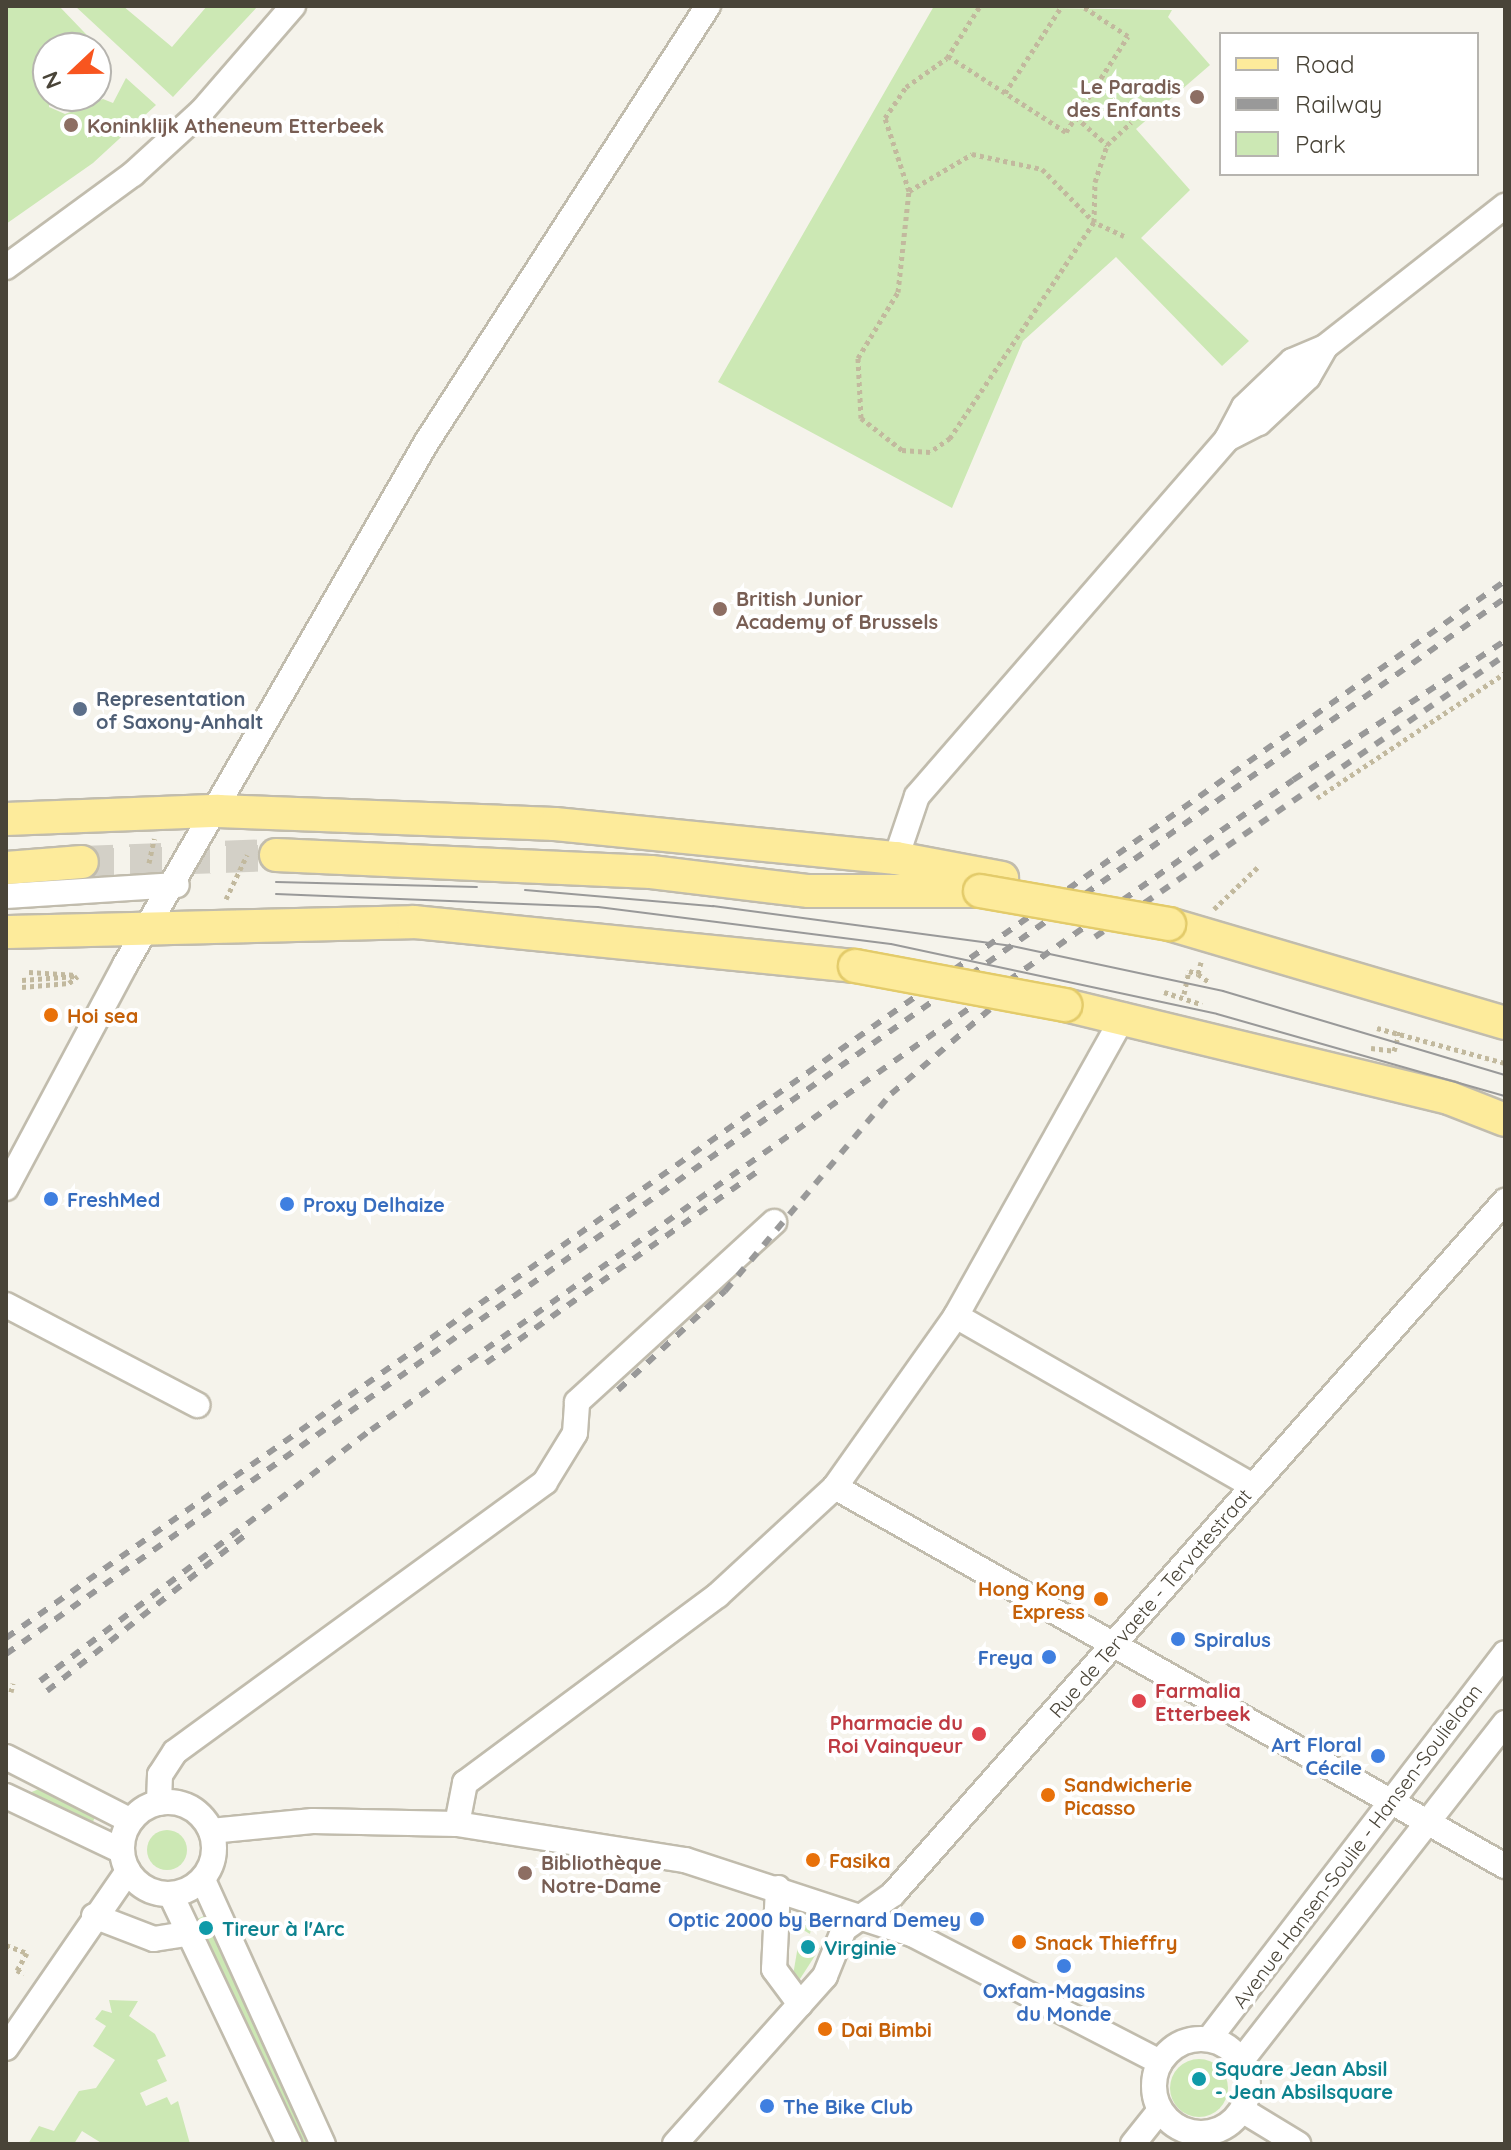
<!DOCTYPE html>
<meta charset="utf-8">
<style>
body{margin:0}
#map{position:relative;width:1511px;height:2150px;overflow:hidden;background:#f5f3eb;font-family:Quicksand,sans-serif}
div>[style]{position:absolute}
.green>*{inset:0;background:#cce8b4}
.round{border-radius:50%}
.major-tunnel>*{height:32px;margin-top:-16px;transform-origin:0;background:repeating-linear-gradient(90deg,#d3d0c7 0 32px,transparent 0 48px)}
.path>*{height:5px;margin-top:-2.5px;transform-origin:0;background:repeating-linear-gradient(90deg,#c2b99e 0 4px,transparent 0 8px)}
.roads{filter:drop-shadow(2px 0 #c1bcad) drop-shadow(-2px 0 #c1bcad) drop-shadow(0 2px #c1bcad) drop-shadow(0 -2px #c1bcad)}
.minor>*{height:24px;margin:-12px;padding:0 12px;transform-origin:12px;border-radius:12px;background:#fff}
.minor>.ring{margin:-12px;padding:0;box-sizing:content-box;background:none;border:24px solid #fff;border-radius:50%}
.major>*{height:32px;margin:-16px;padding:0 16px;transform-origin:16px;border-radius:16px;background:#fdeb9b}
.tram>*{height:2px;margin:-1px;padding:0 1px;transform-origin:1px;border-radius:1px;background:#999}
.rail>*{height:6px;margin-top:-3px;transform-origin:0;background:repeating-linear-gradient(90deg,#999 0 10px,transparent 0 20px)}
.bridges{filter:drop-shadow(2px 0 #e3cb6a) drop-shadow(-2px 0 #e3cb6a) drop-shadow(0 2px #e3cb6a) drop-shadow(0 -2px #e3cb6a)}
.major-bridge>*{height:32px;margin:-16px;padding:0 16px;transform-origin:16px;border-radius:16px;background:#fdeb9b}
.dots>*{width:22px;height:22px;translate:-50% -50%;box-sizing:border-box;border:4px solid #fff;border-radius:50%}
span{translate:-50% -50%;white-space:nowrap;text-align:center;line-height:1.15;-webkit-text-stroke:8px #fff;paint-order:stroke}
.education-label{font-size:20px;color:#785e54;font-weight:700}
.right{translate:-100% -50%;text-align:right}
.left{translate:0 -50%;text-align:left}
.service-label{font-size:20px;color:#4e5e75;font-weight:700}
.food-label{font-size:20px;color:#c56008;font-weight:700}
.shop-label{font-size:20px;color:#366cbe;font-weight:700}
.street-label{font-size:20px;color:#494438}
.health-label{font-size:20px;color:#be3a42;font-weight:700}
.culture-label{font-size:20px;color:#0d838f;font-weight:700}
.frame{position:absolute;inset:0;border:8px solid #494438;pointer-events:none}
.legend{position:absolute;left:1219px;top:32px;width:260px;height:144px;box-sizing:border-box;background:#fff;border:2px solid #b6b4af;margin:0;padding:10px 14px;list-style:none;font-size:24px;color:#494438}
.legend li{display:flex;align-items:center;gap:16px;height:40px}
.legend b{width:40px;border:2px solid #b6b4af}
.north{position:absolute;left:32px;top:32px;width:80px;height:80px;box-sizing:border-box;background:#fff;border:2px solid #b6b4af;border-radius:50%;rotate:248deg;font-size:22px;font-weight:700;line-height:32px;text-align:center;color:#494438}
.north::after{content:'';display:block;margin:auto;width:28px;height:36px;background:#f8551f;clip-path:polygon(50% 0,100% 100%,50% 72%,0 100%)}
</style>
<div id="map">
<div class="green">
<i style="clip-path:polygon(6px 6px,59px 6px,106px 55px,96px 62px,96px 48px,48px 48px,49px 107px,65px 114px,103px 99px,113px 103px,126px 78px,156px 105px,93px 163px,6px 224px)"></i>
<i style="clip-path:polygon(75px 6px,123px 6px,172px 47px,207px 6px,258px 6px,173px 97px)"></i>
<i style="clip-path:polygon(934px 6px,1172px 10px,1168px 17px,1210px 65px,1136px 129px,1190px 190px,1141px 238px,1249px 341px,1222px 366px,1116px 257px,1023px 341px,952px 508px,718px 382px)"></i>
<i style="clip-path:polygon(39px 1789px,95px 1817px,92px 1824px,29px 1793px)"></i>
<i class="round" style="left:147px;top:1830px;width:40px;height:40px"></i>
<i style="clip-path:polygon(806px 1904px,815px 1906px,810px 1934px,795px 1925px)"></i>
<i style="clip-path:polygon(206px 1915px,254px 2010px,312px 2144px,300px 2144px,195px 1920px)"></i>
<i style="clip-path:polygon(799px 1940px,820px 1948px,798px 1982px,792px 1981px)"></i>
<i style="clip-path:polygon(109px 2000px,138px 2001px,129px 2016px,155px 2034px,166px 2056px,157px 2060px,167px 2081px,140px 2093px,146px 2106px,167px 2097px,171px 2105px,178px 2101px,190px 2144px,103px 2144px,82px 2131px,74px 2144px,28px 2144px,39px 2126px,54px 2131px,79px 2091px,96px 2088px,115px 2060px,93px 2046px,106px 2026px,95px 2019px,102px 2010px,112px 2013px)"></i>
<i class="round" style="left:1170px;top:2059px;width:58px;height:58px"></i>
</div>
<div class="major-tunnel">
<i style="left:82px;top:862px;width:194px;rotate:-2.1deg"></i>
</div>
<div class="path">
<i style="left:948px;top:56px;width:140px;rotate:32.8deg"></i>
<i style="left:1066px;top:132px;width:114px;rotate:-57.1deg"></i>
<i style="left:1128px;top:36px;width:55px;rotate:-146.9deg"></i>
<i style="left:1005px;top:93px;width:104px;rotate:-56.8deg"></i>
<i style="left:1076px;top:117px;width:42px;rotate:42.1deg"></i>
<i style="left:972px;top:154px;width:72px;rotate:12.1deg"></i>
<i style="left:1042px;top:169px;width:74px;rotate:45.5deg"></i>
<i style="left:1094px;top:222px;width:260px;rotate:123.7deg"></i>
<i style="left:950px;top:438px;width:24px;rotate:145deg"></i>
<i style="left:930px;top:452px;width:28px;rotate:-176deg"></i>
<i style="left:902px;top:450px;width:52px;rotate:-142deg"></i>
<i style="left:861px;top:418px;width:60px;rotate:-92.9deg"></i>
<i style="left:858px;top:358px;width:77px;rotate:-58.8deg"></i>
<i style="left:898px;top:292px;width:102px;rotate:-83.8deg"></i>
<i style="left:909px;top:191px;width:73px;rotate:-30.4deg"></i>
<i style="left:909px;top:191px;width:77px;rotate:-108.2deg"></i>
<i style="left:885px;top:118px;width:37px;rotate:-56deg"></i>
<i style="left:906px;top:87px;width:50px;rotate:-35.3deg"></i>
<i style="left:947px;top:58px;width:62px;rotate:-57.6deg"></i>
<i style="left:1124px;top:236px;width:33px;rotate:-155deg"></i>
<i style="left:1094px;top:222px;width:40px;rotate:-88.6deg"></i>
<i style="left:1095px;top:182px;width:39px;rotate:-72deg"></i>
<i style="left:1107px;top:145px;width:33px;rotate:-43deg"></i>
<i style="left:1317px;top:798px;width:226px;rotate:-33.6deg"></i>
<i style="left:149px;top:863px;width:25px;rotate:-78deg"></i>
<i style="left:226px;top:899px;width:49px;rotate:-64.5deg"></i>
<i style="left:1214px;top:909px;width:62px;rotate:-43.7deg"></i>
<i style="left:1201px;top:962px;width:12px;rotate:104deg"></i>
<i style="left:1198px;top:974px;width:14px;rotate:36deg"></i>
<i style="left:29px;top:972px;width:48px;rotate:3.6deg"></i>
<i style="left:22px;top:980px;width:55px;rotate:-4.2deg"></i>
<i style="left:22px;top:987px;width:47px;rotate:-4.9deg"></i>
<i style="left:69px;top:983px;width:11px;rotate:-38deg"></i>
<i style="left:1164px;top:992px;width:40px;rotate:18deg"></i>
<i style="left:1184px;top:994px;width:24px;rotate:-78deg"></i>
<i style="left:1189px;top:971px;width:9px;rotate:18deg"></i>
<i style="left:1377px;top:1028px;width:133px;rotate:15.3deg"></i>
<i style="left:1371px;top:1048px;width:23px;rotate:7deg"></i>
<i style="left:1394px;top:1051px;width:22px;rotate:-74deg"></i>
<i style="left:11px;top:1692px;width:9px;rotate:-77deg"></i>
<i style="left:6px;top:1945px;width:22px;rotate:21deg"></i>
<i style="left:27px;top:1953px;width:20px;rotate:120deg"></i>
<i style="left:17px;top:1970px;width:8px;rotate:30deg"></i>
</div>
<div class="roads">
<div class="minor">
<i style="left:6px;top:267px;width:157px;rotate:-36.2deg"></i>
<i style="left:133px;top:174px;width:93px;rotate:-42.4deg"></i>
<i style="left:202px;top:111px;width:139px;rotate:-49.1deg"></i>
<i style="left:1227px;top:439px;width:36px;rotate:-27deg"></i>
<i style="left:1259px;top:423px;width:67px;rotate:-43.2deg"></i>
<i style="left:1308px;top:377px;width:34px;rotate:-60deg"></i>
<i style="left:896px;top:858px;width:65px;rotate:-71.3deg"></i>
<i style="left:917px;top:796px;width:473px;rotate:-49deg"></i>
<i style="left:1227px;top:439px;width:36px;rotate:-62deg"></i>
<i style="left:1244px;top:407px;width:66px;rotate:-43.8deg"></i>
<i style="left:1292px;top:361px;width:36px;rotate:-23deg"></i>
<i style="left:1325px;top:347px;width:229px;rotate:-38.1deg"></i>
<i style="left:6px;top:896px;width:171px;rotate:-3.7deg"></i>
<i style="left:6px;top:1188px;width:253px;rotate:-61.9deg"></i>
<i style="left:125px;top:965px;width:603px;rotate:-60.03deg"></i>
<i style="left:426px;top:443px;width:520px;rotate:-57.17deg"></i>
<i style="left:6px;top:1305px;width:216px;rotate:27.6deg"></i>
<i style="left:956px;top:1316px;width:342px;rotate:29.8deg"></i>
<i style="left:835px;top:1487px;width:770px;rotate:29.5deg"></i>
<i style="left:6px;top:1757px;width:140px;rotate:27.1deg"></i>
<i style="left:6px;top:1796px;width:128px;rotate:25.4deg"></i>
<i class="ring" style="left:122px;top:1802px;width:68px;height:68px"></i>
<i style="left:159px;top:1803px;width:28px;rotate:-88deg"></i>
<i style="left:160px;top:1775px;width:27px;rotate:-57deg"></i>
<i style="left:175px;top:1752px;width:458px;rotate:-36.1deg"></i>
<i style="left:545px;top:1482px;width:57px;rotate:-58.5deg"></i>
<i style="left:575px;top:1433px;width:31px;rotate:-86deg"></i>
<i style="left:577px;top:1402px;width:267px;rotate:-42.4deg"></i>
<i style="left:457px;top:1824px;width:42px;rotate:-79deg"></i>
<i style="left:465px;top:1783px;width:315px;rotate:-36.6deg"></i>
<i style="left:718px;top:1595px;width:159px;rotate:-42.7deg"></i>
<i style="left:835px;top:1487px;width:209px;rotate:-54.7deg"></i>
<i style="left:956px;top:1316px;width:344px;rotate:-60.8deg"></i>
<i style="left:211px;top:1831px;width:102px;rotate:-5.6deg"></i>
<i style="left:313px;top:1821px;width:144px;rotate:1.2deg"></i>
<i style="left:457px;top:1824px;width:231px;rotate:9deg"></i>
<i style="left:685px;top:1860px;width:241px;rotate:18.1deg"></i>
<i style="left:914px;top:1935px;width:277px;rotate:27.3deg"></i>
<i style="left:203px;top:1880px;width:290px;rotate:65.6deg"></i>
<i style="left:778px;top:1888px;width:81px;rotate:92.8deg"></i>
<i style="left:774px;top:1969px;width:44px;rotate:53.4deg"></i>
<i style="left:171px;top:1895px;width:276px;rotate:64.6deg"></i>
<i style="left:94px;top:1916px;width:64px;rotate:21deg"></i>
<i style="left:154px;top:1939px;width:36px;rotate:-9deg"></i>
<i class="ring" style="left:1154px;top:2039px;width:70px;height:70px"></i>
<i style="left:1209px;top:2039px;width:486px;rotate:-52.5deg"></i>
<i style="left:6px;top:2048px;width:215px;rotate:-55.4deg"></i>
<i style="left:1241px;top:2061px;width:429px;rotate:-52deg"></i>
<i style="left:1242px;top:2110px;width:66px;rotate:31.3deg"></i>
<i style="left:675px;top:2144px;width:225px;rotate:-48.2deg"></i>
<i style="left:825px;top:1976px;width:51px;rotate:-68deg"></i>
<i style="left:844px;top:1929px;width:60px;rotate:-35.5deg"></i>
<i style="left:893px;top:1894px;width:925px;rotate:-48.55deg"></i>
<i style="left:1133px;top:2144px;width:43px;rotate:-51.5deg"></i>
</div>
<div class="major">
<i style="left:6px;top:819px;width:212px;rotate:-2.2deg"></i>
<i style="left:218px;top:811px;width:337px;rotate:2.2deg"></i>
<i style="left:555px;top:824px;width:343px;rotate:5.7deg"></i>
<i style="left:896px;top:858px;width:108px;rotate:10.7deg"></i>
<i style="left:276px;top:855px;width:375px;rotate:2.6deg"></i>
<i style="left:651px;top:872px;width:159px;rotate:6.9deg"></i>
<i style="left:809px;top:891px;width:171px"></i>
<i style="left:6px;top:868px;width:76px;rotate:-4.5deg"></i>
<i style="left:1169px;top:924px;width:350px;rotate:16.4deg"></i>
<i style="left:6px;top:932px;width:408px;rotate:-1.4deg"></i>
<i style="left:414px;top:922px;width:443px;rotate:5.7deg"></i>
<i style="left:1065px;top:1005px;width:395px;rotate:13.6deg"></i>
<i style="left:1449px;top:1098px;width:60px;rotate:21.4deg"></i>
</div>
</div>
<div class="tram">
<i style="left:276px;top:882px;width:201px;rotate:1.4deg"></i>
<i style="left:525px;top:890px;width:189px;rotate:4.9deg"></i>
<i style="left:713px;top:906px;width:302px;rotate:7.6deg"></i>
<i style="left:1012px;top:946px;width:216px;rotate:12deg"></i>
<i style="left:1223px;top:991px;width:294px;rotate:16.6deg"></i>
<i style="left:276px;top:894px;width:322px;rotate:2.3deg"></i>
<i style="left:598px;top:907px;width:295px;rotate:7.2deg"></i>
<i style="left:891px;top:944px;width:333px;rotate:12.1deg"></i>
<i style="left:1217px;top:1014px;width:299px;rotate:15.9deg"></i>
</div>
<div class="rail">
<i style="left:1095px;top:937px;width:498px;rotate:-34.5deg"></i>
<i style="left:486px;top:1363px;width:332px;rotate:-35.2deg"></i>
<i style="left:618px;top:1390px;width:146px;rotate:-42.8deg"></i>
<i style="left:725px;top:1291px;width:258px;rotate:-49.9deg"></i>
<i style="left:891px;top:1094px;width:130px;rotate:-40.6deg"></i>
<i style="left:6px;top:1638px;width:1834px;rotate:-35.19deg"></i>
<i style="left:6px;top:1654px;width:1834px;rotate:-35.16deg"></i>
<i style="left:40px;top:1681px;width:415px;rotate:-37.2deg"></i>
<i style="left:371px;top:1430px;width:1128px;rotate:-35.18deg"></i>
<i style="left:1293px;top:780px;width:254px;rotate:-33.3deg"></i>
<i style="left:47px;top:1691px;width:252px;rotate:-38.2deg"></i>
</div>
<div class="bridges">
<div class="major-bridge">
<i style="left:980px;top:891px;width:192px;rotate:9.9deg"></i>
<i style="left:855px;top:966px;width:214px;rotate:10.5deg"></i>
</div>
</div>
<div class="dots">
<i style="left:1197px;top:97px;background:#8d6e63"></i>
<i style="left:71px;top:125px;background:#8d6e63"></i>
<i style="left:720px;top:609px;background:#8d6e63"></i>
<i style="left:80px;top:709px;background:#5c6f8a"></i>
<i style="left:51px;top:1015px;background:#e8710a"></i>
<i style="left:51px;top:1199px;background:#3f7fe0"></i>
<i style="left:287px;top:1204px;background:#3f7fe0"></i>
<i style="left:1101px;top:1599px;background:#e8710a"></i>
<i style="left:1178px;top:1639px;background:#3f7fe0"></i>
<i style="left:1049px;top:1657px;background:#3f7fe0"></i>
<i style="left:1139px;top:1701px;background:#e0444e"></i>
<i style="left:979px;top:1734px;background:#e0444e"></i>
<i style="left:1378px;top:1756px;background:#3f7fe0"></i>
<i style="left:1048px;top:1795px;background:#e8710a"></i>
<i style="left:813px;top:1860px;background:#e8710a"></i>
<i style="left:525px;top:1873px;background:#8d6e63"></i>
<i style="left:977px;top:1919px;background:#3f7fe0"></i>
<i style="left:206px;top:1928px;background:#0f9aa8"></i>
<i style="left:1019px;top:1942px;background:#e8710a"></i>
<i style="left:808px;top:1947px;background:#0f9aa8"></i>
<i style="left:1064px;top:1966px;background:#3f7fe0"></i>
<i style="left:825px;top:2029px;background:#e8710a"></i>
<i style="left:1199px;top:2079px;background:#0f9aa8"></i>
<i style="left:767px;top:2106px;background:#3f7fe0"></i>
</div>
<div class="education-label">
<span class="right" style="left:1181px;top:98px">Le Paradis<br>des Enfants</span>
<span class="left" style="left:87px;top:125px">Koninklijk Atheneum Etterbeek</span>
<span class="left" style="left:736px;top:610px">British Junior<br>Academy of Brussels</span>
<span class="left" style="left:541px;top:1874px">Bibliothèque<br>Notre-Dame</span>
</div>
<div class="service-label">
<span class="left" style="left:96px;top:710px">Representation<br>of Saxony-Anhalt</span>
</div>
<div class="food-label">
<span class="left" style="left:67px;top:1015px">Hoi sea</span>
<span class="right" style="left:1085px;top:1600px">Hong Kong<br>Express</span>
<span class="left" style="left:1064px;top:1796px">Sandwicherie<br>Picasso</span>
<span class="left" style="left:829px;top:1860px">Fasika</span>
<span class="left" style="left:1035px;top:1942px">Snack Thieffry</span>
<span class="left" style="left:841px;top:2029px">Dai Bimbi</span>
</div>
<div class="shop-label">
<span class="left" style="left:67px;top:1199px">FreshMed</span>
<span class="left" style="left:303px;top:1204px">Proxy Delhaize</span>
<span class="left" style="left:1194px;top:1639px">Spiralus</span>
<span class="right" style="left:1033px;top:1657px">Freya</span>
<span class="right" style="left:1362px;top:1756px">Art Floral<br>Cécile</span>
<span class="right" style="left:961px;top:1919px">Optic 2000 by Bernard Demey</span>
<span style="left:1064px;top:2002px">Oxfam-Magasins<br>du Monde</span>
<span class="left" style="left:783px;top:2106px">The Bike Club</span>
</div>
<div class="street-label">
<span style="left:1150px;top:1603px;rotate:-49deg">Rue de Tervaete - Tervatestraat</span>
<span style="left:1357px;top:1846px;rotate:-53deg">Avenue Hansen-Soulie - Hansen-Soulielaan</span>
</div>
<div class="health-label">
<span class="left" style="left:1155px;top:1702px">Farmalia<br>Etterbeek</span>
<span class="right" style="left:963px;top:1734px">Pharmacie du<br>Roi Vainqueur</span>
</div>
<div class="culture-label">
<span class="left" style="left:222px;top:1928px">Tireur à l'Arc</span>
<span class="left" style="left:824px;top:1947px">Virginie</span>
<span class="left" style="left:1215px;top:2080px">Square Jean Absil<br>- Jean Absilsquare</span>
</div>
<div class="frame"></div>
<ul class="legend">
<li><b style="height:10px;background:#fdeb9b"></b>Road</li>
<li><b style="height:10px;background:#999"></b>Railway</li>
<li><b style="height:22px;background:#cce8b4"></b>Park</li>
</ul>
<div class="north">N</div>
</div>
